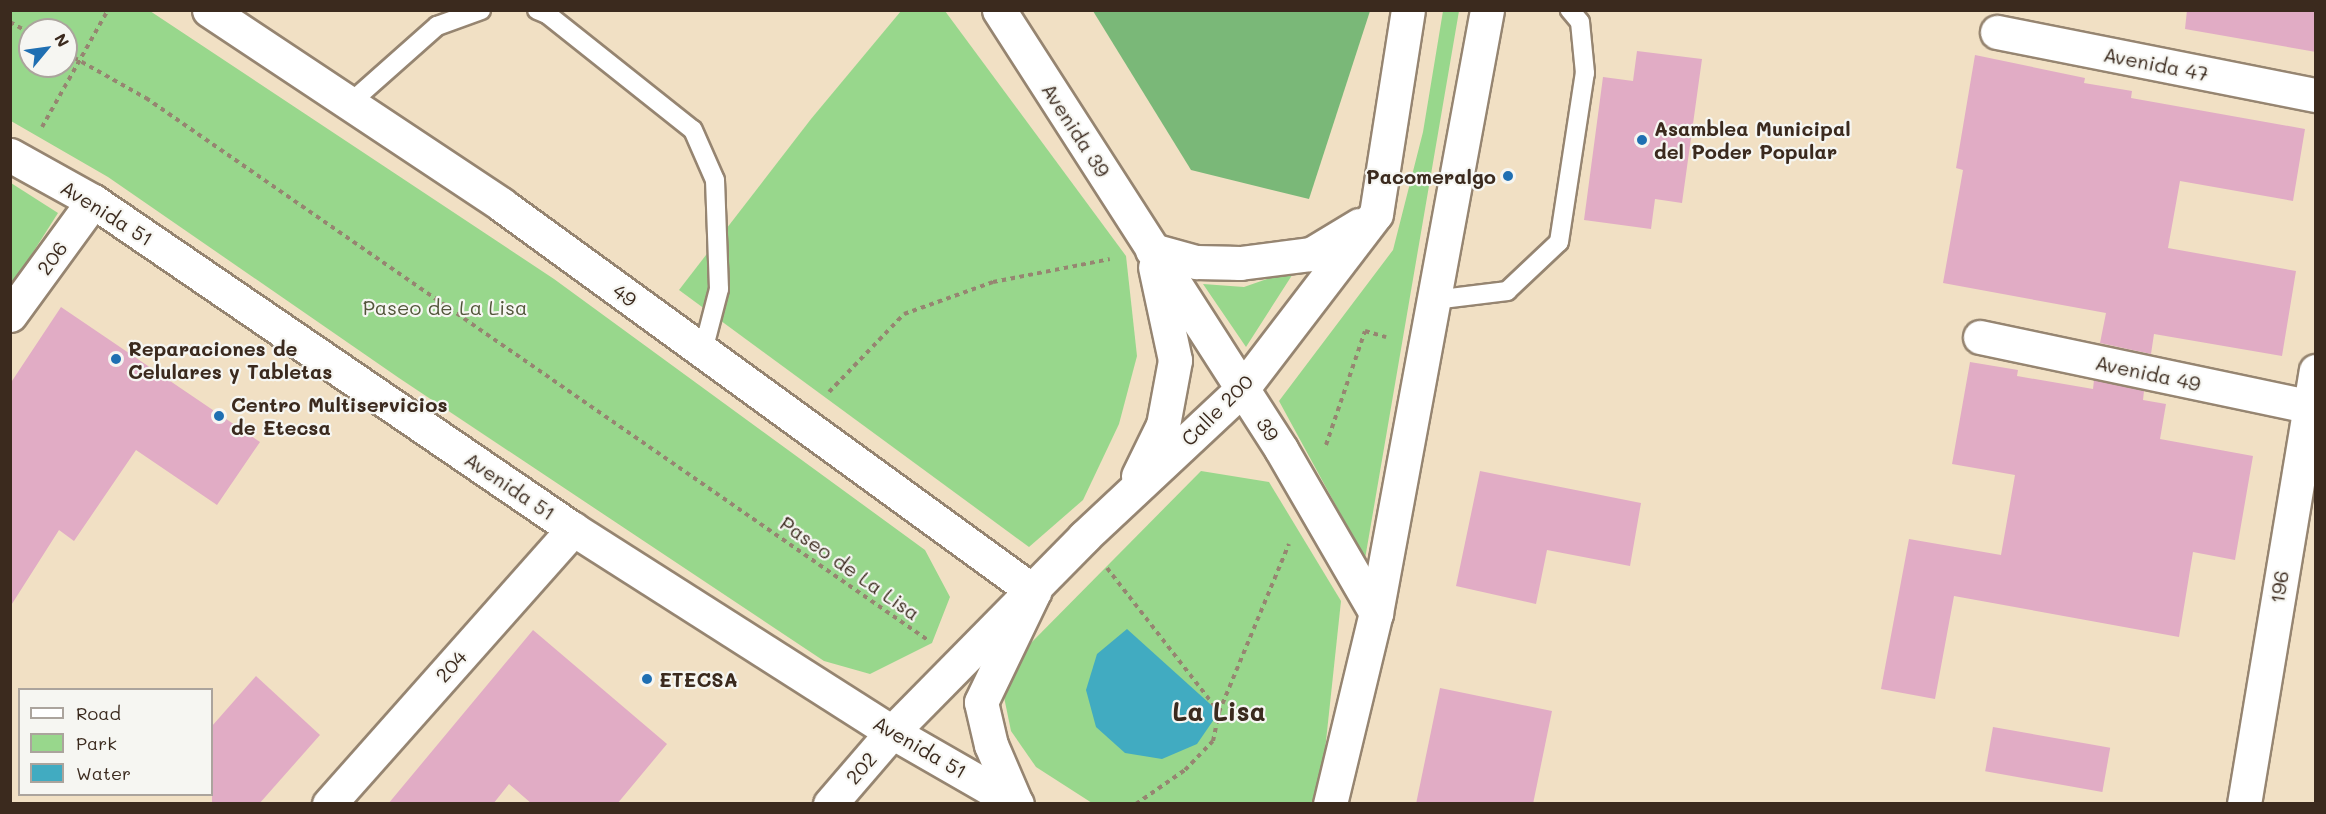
<!DOCTYPE html>
<style>
body{margin:0}
#map{position:relative;width:2326px;height:814px;overflow:hidden;background:#f1e0c4;font-family:Mali,sans-serif}
div>[style]{position:absolute}
.green>*{inset:0;background:#98d78c}
.forest>*{inset:0;background:#7ab878}
.water>*{inset:0;background:#41abc1}
.building>*{inset:0;background:#e1acc5;transform-origin:0 0}
.path>*{height:4px;margin-top:-2px;transform-origin:0;background:repeating-linear-gradient(90deg,#968571 0 4.5px,transparent 0 9px)}
.roads{filter:drop-shadow(2px 0 #968571) drop-shadow(-2px 0 #968571) drop-shadow(0 2px #968571) drop-shadow(0 -2px #968571)}
.lane>*{height:18px;margin:-9px;padding:0 9px;transform-origin:9px;border-radius:9px;background:#fff}
.street>*{height:33px;margin:-16.5px;padding:0 16.5px;transform-origin:16.5px;border-radius:16.5px;background:#fff}
.secondary>*{height:33px;margin:-16.5px;padding:0 16.5px;transform-origin:16.5px;border-radius:16.5px;background:#fff}
.primary>*{height:33px;margin:-16.5px;padding:0 16.5px;transform-origin:16.5px;border-radius:16.5px;background:#fff}
.dots>*{width:16px;height:16px;translate:-50% -50%;box-sizing:border-box;border:3px solid #f6f6f2;border-radius:50%}
span{translate:-50% -50%;white-space:nowrap;text-align:center;line-height:1.15;-webkit-text-stroke:4.5px #f6f6f2;paint-order:stroke}
.street-label{font-size:20px;color:#3b2a1e}
.poi-label{font-size:20px;color:#3b2a1e;font-weight:700}
.left{translate:0 -50%;text-align:left}
.right{translate:-100% -50%;text-align:right}
.park-label{font-size:20px;color:#52553a}
.district-label{font-size:26px;color:#3b2a1e;font-weight:700}
.frame{position:absolute;inset:0;border:12px solid #3b2a1e;pointer-events:none}
.legend{position:absolute;left:18px;top:688px;width:195px;height:108px;box-sizing:border-box;background:#f6f6f2;border:2px solid #aba49d;margin:0;padding:8px 10px;list-style:none;font-size:18px;color:#3b2a1e}
.legend li{display:flex;align-items:center;gap:12px;height:30px}
.legend b{width:30px;border:2px solid #aba49d}
.north{position:absolute;left:18px;top:18px;width:60px;height:60px;box-sizing:border-box;background:#f6f6f2;border:2px solid #aba49d;border-radius:50%;rotate:61deg;font-size:16px;font-weight:700;line-height:24px;text-align:center;color:#3b2a1e}
.north::after{content:'';display:block;margin:auto;width:21px;height:27px;background:#1f6fb2;clip-path:polygon(50% 0,100% 100%,50% 72%,0 100%)}
</style>
<div id="map">
<div class="green">
<i style="clip-path:polygon(evenodd,10px 11px,150px 11px,554px 279px,925px 550px,950px 597px,932px 643px,870px 674px,824px 661px,399px 378px,108px 177px,11px 121px,10px 11px,30px 30px,66px 30px,66px 66px,30px 66px,30px 30px)"></i>
<i style="clip-path:polygon(901px 11px,945px 11px,1126px 256px,1137px 356px,1119px 424px,1083px 500px,1029px 547px,679px 290px,811px 119px)"></i>
<i style="clip-path:polygon(1443px 11px,1459px 11px,1365px 559px,1279px 401px,1393px 250px,1423px 132px)"></i>
<i style="clip-path:polygon(11px 183px,58px 213px,11px 287px)"></i>
<i style="clip-path:polygon(1296px 269px,1246px 347px,1203px 284px,1244px 287px)"></i>
<i style="clip-path:polygon(1201px 471px,1269px 482px,1341px 601px,1320px 797px,1314px 803px,1092px 803px,1036px 767px,1011px 731px,1004px 697px,1024px 650px)"></i>
</div>
<div class="forest">
<i style="clip-path:polygon(1093px 11px,1370px 11px,1309px 199px,1191px 170px)"></i>
</div>
<div class="water">
<i style="clip-path:polygon(1127px 629px,1219px 712px,1197px 744px,1162px 759px,1125px 753px,1096px 727px,1086px 690px,1097px 654px)"></i>
</div>
<div class="building">
<i style="clip-path:polygon(2187px 10px,2316px 10px,2316px 52px,2185px 29px)"></i>
<i style="clip-path:polygon(1637px 51px,1702px 59px,1682px 203px,1655px 199px,1651px 229px,1584px 220px,1603px 77px,1633px 81px)"></i>
<i style="clip-path:polygon(1975px 55px,2085px 78px,2084px 83px,2132px 91px,2131px 98px,2305px 129px,2293px 201px,2180px 181px,2168px 248px,2296px 271px,2282px 356px,2154px 334px,2151px 354px,2100px 343px,2106px 313px,1943px 283px,1963px 170px,1956px 168px)"></i>
<i style="clip-path:polygon(61px 307px,260px 442px,217px 505px,136px 450px,74px 541px,59px 530px,10px 607px,10px 384px)"></i>
<i style="clip-path:polygon(1970px 362px,2018px 370px,2017px 376px,2093px 389px,2094px 380px,2144px 391px,2143px 400px,2166px 404px,2160px 439px,2253px 456px,2235px 560px,2193px 552px,2179px 637px,1954px 596px,1935px 699px,1881px 689px,1909px 539px,2001px 555px,2015px 475px,1952px 464px)"></i>
<i style="clip-path:polygon(1480px 471px,1641px 503px,1630px 566px,1547px 550px,1536px 604px,1456px 586px)"></i>
<i style="clip-path:polygon(533px 630px,667px 744px,617px 804px,532px 804px,509px 784px,493px 804px,388px 804px)"></i>
<i style="clip-path:polygon(256px 676px,320px 735px,259px 804px,212px 804px,212px 726px)"></i>
<i style="clip-path:polygon(1440px 688px,1552px 711px,1533px 804px,1416px 804px)"></i>
<i style="left:1993px;top:727px;width:119px;height:45px;rotate:10deg"></i>
</div>
<div class="path">
<i style="left:10px;top:22px;width:23px;rotate:29deg"></i>
<i style="left:66px;top:53px;width:92px;rotate:29.4deg"></i>
<i style="left:146px;top:98px;width:951px;rotate:34.73deg"></i>
<i style="left:42px;top:127px;width:134px;rotate:-60.6deg"></i>
<i style="left:829px;top:392px;width:108px;rotate:-46.1deg"></i>
<i style="left:904px;top:314px;width:95px;rotate:-19.8deg"></i>
<i style="left:993px;top:282px;width:119px;rotate:-11.1deg"></i>
<i style="left:1326px;top:445px;width:120px;rotate:-71.1deg"></i>
<i style="left:1365px;top:331px;width:22px;rotate:16deg"></i>
<i style="left:1107px;top:568px;width:182px;rotate:52.1deg"></i>
<i style="left:1136px;top:804px;width:60px;rotate:-34.8deg"></i>
<i style="left:1185px;top:770px;width:40px;rotate:-46deg"></i>
<i style="left:1213px;top:741px;width:30px;rotate:-78deg"></i>
<i style="left:1219px;top:712px;width:182px;rotate:-67.4deg"></i>
</div>
<div class="roads">
<div class="lane">
<i style="left:537px;top:10px;width:11px;rotate:22deg"></i>
<i style="left:547px;top:14px;width:186px;rotate:38.5deg"></i>
<i style="left:693px;top:130px;width:55px;rotate:66.3deg"></i>
<i style="left:715px;top:180px;width:109px;rotate:87.9deg"></i>
<i style="left:719px;top:289px;width:64px;rotate:104.5deg"></i>
<i style="left:349px;top:104px;width:118px;rotate:-41.6deg"></i>
<i style="left:437px;top:26px;width:47px;rotate:-20deg"></i>
<i style="left:1434px;top:300px;width:74px;rotate:-7deg"></i>
<i style="left:1507px;top:291px;width:71px;rotate:-43.3deg"></i>
<i style="left:1559px;top:242px;width:171px;rotate:-81.3deg"></i>
<i style="left:1585px;top:73px;width:51px;rotate:-95.6deg"></i>
<i style="left:1580px;top:22px;width:16px;rotate:-130deg"></i>
</div>
<div class="street">
<i style="left:209px;top:10px;width:352px;rotate:33.6deg"></i>
<i style="left:502px;top:205px;width:658px;rotate:36.03deg"></i>
<i style="left:1997px;top:32px;width:325px;rotate:11.2deg"></i>
<i style="left:10px;top:315px;width:141px;rotate:-53.9deg"></i>
<i style="left:1980px;top:337px;width:343px;rotate:11.9deg"></i>
<i style="left:329px;top:804px;width:368px;rotate:-48.4deg"></i>
<i style="left:2244px;top:804px;width:439px;rotate:-80.6deg"></i>
</div>
<div class="secondary">
<i style="left:999px;top:10px;width:522px;rotate:57.28deg"></i>
<i style="left:1281px;top:449px;width:190px;rotate:59.9deg"></i>
<i style="left:1152px;top:250px;width:46px;rotate:15.3deg"></i>
<i style="left:1196px;top:262px;width:44px;rotate:1.3deg"></i>
<i style="left:1240px;top:263px;width:72px;rotate:-7.2deg"></i>
<i style="left:1311px;top:254px;width:56px;rotate:-31.1deg"></i>
<i style="left:1138px;top:476px;width:57px;rotate:-63.9deg"></i>
<i style="left:1163px;top:425px;width:66px;rotate:-79.5deg"></i>
<i style="left:1175px;top:360px;width:95px;rotate:-102.1deg"></i>
<i style="left:830px;top:804px;width:95px;rotate:-49.3deg"></i>
<i style="left:892px;top:732px;width:274px;rotate:-45.4deg"></i>
<i style="left:1084px;top:537px;width:216px;rotate:-43.1deg"></i>
<i style="left:1242px;top:389px;width:220px;rotate:-52.6deg"></i>
<i style="left:1376px;top:214px;width:206px;rotate:-81.1deg"></i>
<i style="left:1330px;top:804px;width:196px;rotate:-76.5deg"></i>
<i style="left:1376px;top:613px;width:613px;rotate:-79.57deg"></i>
</div>
<div class="primary">
<i style="left:10px;top:155px;width:95px;rotate:29deg"></i>
<i style="left:93px;top:201px;width:581px;rotate:34.35deg"></i>
<i style="left:573px;top:529px;width:378px;rotate:32.5deg"></i>
<i style="left:892px;top:732px;width:144px;rotate:29.9deg"></i>
<i style="left:1016px;top:803px;width:63px;rotate:-113.3deg"></i>
<i style="left:991px;top:745px;width:44px;rotate:-103.1deg"></i>
<i style="left:981px;top:702px;width:122px;rotate:-64.3deg"></i>
</div>
</div>
<div class="dots">
<i style="left:1642px;top:140px;background:#1f6fb2"></i>
<i style="left:1508px;top:176px;background:#1f6fb2"></i>
<i style="left:116px;top:359px;background:#1f6fb2"></i>
<i style="left:219px;top:416px;background:#1f6fb2"></i>
<i style="left:647px;top:679px;background:#1f6fb2"></i>
</div>
<div class="street-label">
<span style="left:2156px;top:64px;rotate:11deg">Avenida 47</span>
<span style="left:1076px;top:130px;rotate:57deg">Avenida 39</span>
<span style="left:107px;top:213px;rotate:32deg">Avenida 51</span>
<span style="left:52px;top:258px;rotate:-54deg">206</span>
<span style="left:625px;top:295px;rotate:36deg">49</span>
<span style="left:2148px;top:373px;rotate:12deg">Avenida 49</span>
<span style="left:1217px;top:410px;rotate:-45deg">Calle 200</span>
<span style="left:1268px;top:429px;rotate:57deg">39</span>
<span style="left:510px;top:486px;rotate:34deg">Avenida 51</span>
<span style="left:850px;top:568px;rotate:35deg">Paseo de La Lisa</span>
<span style="left:2279px;top:587px;rotate:-81deg">196</span>
<span style="left:451px;top:666px;rotate:-48deg">204</span>
<span style="left:920px;top:747px;rotate:30deg">Avenida 51</span>
<span style="left:861px;top:768px;rotate:-49deg">202</span>
</div>
<div class="poi-label">
<span class="left" style="left:1654px;top:140px">Asamblea Municipal<br>del Poder Popular</span>
<span class="right" style="left:1496px;top:176px">Pacomeralgo</span>
<span class="left" style="left:128px;top:360px">Reparaciones de<br>Celulares y Tabletas</span>
<span class="left" style="left:231px;top:416px">Centro Multiservicios<br>de Etecsa</span>
<span class="left" style="left:659px;top:679px">ETECSA</span>
</div>
<div class="park-label">
<span style="left:445px;top:307px">Paseo de La Lisa</span>
</div>
<div class="district-label">
<span style="left:1219px;top:712px">La Lisa</span>
</div>
<div class="frame"></div>
<ul class="legend">
<li><b style="height:8px;background:#fff"></b>Road</li>
<li><b style="height:16px;background:#98d78c"></b>Park</li>
<li><b style="height:16px;background:#41abc1"></b>Water</li>
</ul>
<div class="north">N</div>
</div>
